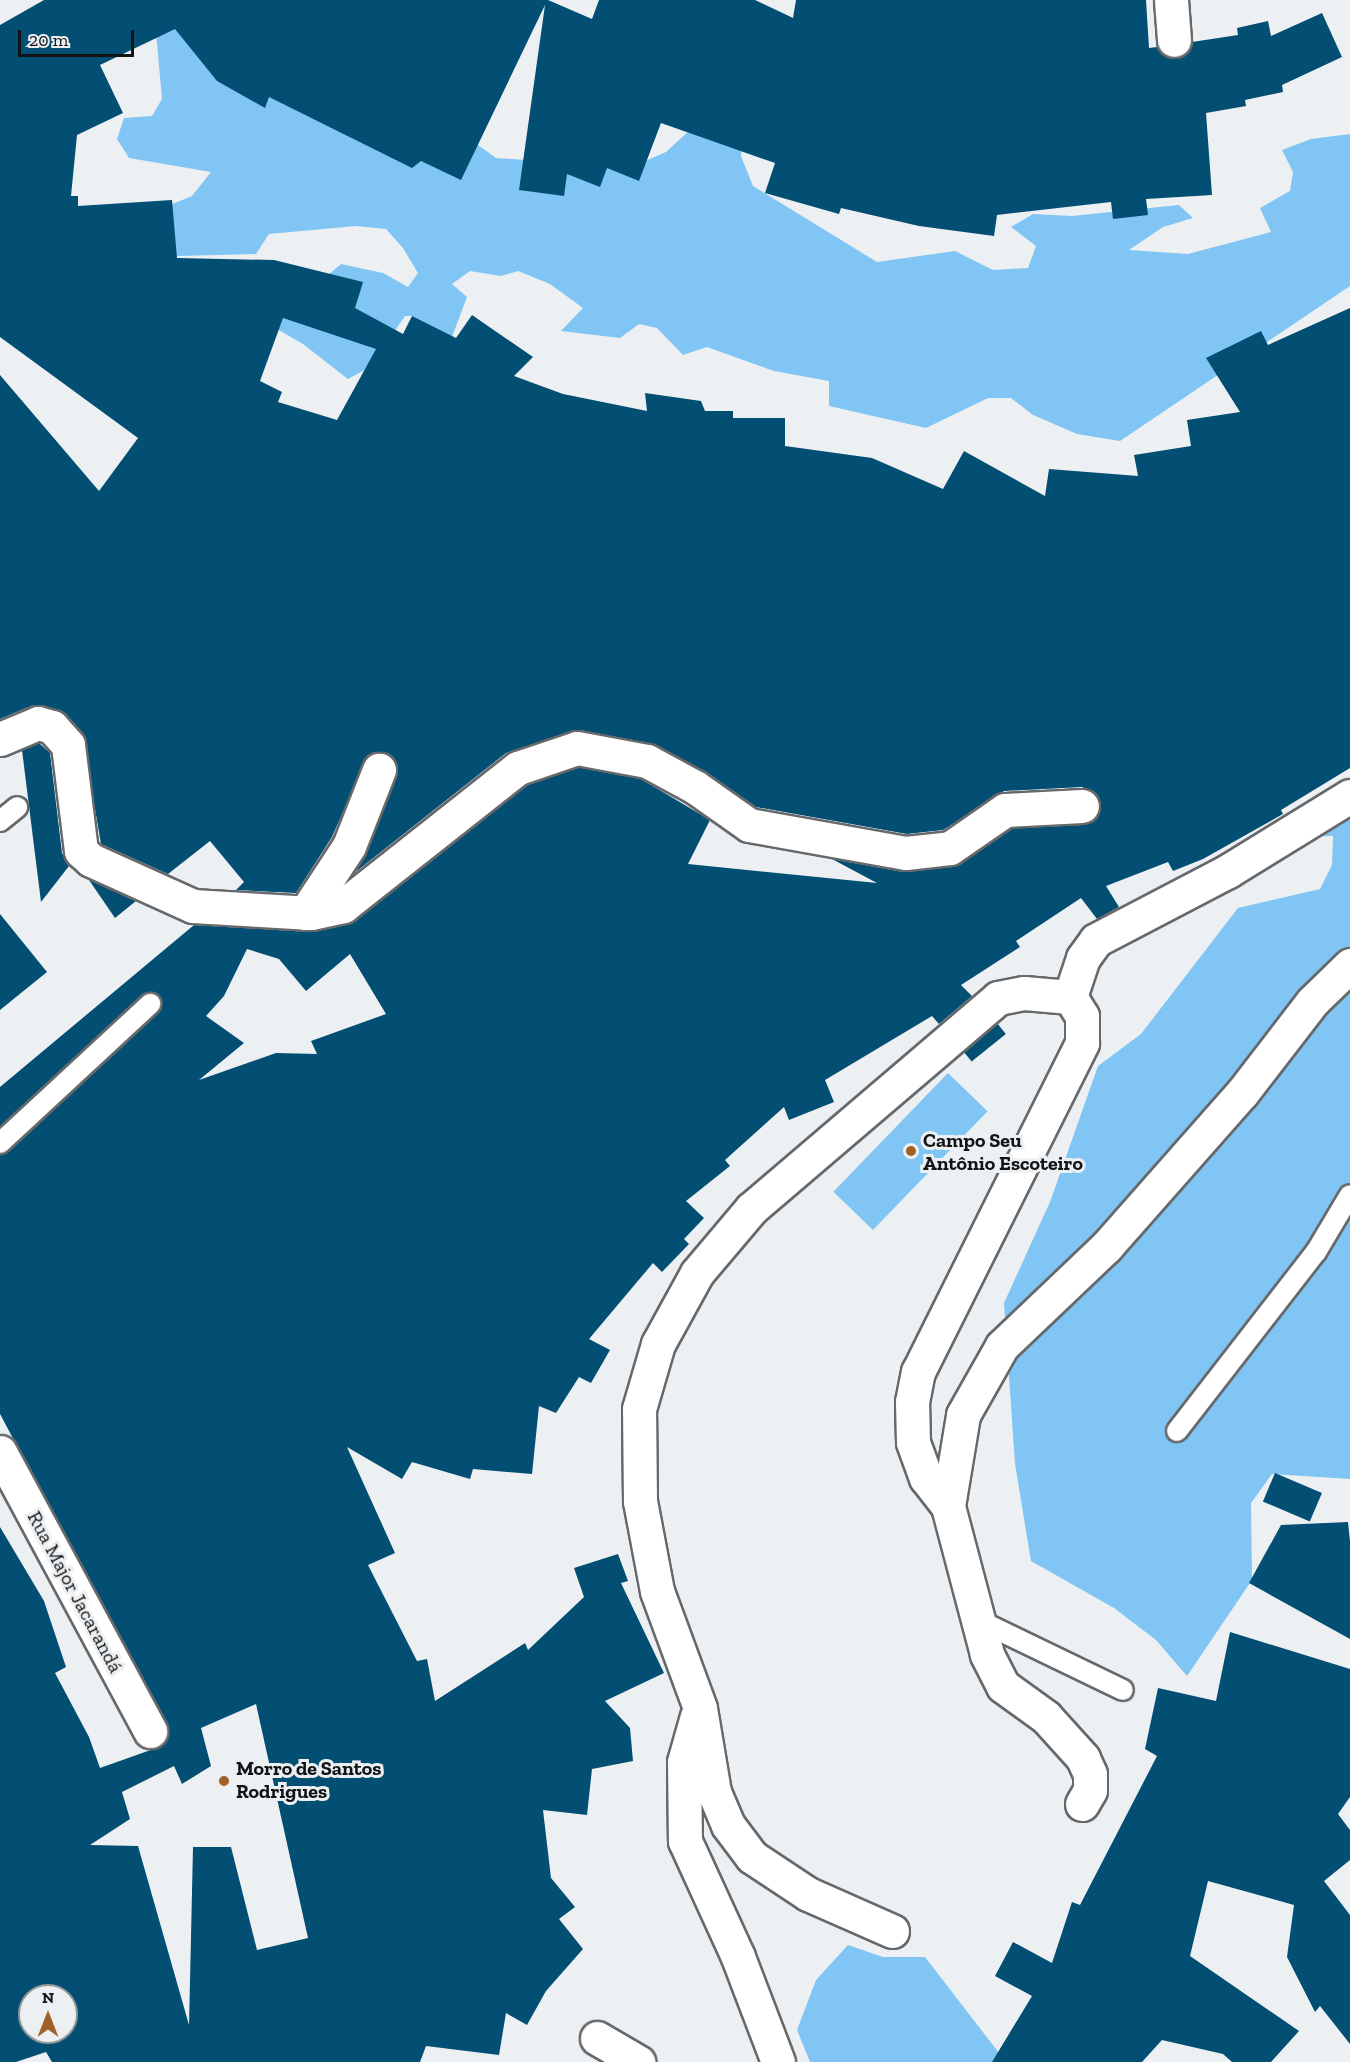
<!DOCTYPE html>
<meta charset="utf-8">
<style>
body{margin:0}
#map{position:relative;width:1350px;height:2062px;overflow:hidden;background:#edf0f2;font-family:"Zilla Slab",serif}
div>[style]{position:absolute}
.green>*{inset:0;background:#80c5f3;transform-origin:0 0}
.building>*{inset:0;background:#034e73;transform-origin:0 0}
.roads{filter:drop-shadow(2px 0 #66696b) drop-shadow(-2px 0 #66696b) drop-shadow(0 2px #66696b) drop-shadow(0 -2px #66696b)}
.service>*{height:20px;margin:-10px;padding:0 10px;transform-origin:10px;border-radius:10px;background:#fff}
.minor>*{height:33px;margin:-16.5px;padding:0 16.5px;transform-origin:16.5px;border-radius:16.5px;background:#fff}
.dots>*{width:16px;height:16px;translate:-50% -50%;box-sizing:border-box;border:3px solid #edf0f2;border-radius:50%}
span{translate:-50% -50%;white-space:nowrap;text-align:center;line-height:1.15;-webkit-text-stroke:6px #edf0f2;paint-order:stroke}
.poi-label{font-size:20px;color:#121314;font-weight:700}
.left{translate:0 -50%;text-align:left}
.street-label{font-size:20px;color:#121314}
.north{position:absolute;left:18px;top:1984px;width:60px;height:60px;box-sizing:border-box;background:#edf0f2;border:2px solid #959899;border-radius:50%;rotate:0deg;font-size:16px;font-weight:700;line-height:24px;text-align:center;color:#121314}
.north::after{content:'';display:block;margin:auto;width:21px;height:27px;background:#a06128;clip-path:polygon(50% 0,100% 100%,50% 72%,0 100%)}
.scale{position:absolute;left:18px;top:30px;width:116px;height:27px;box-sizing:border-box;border:3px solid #121314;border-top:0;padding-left:8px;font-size:18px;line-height:21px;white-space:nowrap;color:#121314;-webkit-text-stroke:4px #edf0f2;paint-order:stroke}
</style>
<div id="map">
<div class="green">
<i style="clip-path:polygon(195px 0,349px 99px,478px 145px,496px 158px,631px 167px,666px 152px,701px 120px,743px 129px,741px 156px,753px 186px,877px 262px,955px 251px,993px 270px,1028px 268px,1036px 246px,1011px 227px,1033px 214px,1072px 216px,1179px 205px,1193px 218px,1163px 227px,1129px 250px,1188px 254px,1271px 232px,1260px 208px,1290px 191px,1293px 172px,1282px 150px,1311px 139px,1350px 134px,1350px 286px,1120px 441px,1077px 434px,1033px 415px,1011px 398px,988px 398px,926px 428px,829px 406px,829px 381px,774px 371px,707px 347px,683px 355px,657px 328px,639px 324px,620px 338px,561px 331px,583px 308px,550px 284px,518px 271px,501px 276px,470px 271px,452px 284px,467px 297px,450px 342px,412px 316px,405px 316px,370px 367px,348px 379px,303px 344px,270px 325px,341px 264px,383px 273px,408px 287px,418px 273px,403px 248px,386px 229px,356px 226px,269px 234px,256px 254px,140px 257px,151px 213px,192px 196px,211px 172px,129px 158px,117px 139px,124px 118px,152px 116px,162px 99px,156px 32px)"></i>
<i style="clip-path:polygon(1350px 780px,1350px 1479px,1272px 1474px,1251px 1503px,1252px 1580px,1187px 1676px,1156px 1640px,1114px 1608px,1031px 1561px,1015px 1464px,1004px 1303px,1050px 1202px,1098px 1066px,1141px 1034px,1238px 908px,1320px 889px,1332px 865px,1333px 836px,1290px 837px)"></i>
<i style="left:948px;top:1073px;width:55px;height:165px;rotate:44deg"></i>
<i style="clip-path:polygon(848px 1945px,883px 1957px,925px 1957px,1006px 2062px,810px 2062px,797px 2030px,816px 1980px)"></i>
</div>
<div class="building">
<i style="clip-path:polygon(evenodd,44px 0,548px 0,592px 19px,599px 0,755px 0,793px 18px,796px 0,1146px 0,1149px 48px,1157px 47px,1166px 57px,1184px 56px,1192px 42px,1238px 35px,1237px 28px,1268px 21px,1271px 36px,1322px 13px,1342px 57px,1282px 85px,1283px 92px,1245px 100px,1246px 106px,1206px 113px,1212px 195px,1146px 199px,1148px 215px,1113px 219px,1111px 202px,997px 215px,994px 236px,919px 226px,841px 208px,839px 214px,765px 193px,775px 163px,661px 123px,639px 181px,607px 168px,600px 187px,567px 174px,564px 196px,519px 190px,545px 5px,461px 180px,421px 161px,412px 168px,269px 97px,265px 108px,217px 81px,175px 29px,100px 65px,123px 113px,77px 135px,71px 196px,78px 196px,78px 206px,172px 200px,177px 258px,274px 260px,363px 282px,355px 308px,403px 334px,412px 316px,456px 338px,472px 315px,533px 357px,514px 376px,563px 394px,647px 411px,645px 393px,701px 401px,705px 411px,733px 411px,733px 418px,785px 418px,785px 446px,872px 458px,943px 489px,964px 451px,1045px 496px,1049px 469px,1138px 476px,1134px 455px,1191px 446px,1187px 420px,1240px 412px,1206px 358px,1261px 331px,1268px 345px,1350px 308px,1350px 768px,1281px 810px,1283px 814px,1203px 859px,1173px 871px,1168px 862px,1106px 886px,1119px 907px,1097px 919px,1081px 898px,1016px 941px,1020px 947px,961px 985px,972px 996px,939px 1024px,932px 1016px,825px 1080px,834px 1102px,789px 1120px,784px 1107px,725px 1160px,730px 1166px,686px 1201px,704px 1218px,684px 1239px,689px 1244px,662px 1272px,653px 1263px,589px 1339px,610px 1350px,591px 1383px,579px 1377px,556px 1413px,539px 1406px,532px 1474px,473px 1469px,470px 1479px,412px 1462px,402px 1479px,347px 1447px,395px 1553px,368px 1565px,417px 1661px,427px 1659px,435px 1701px,525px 1643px,528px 1650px,584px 1597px,574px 1568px,618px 1554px,628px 1581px,621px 1583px,664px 1673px,605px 1701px,630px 1728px,633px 1761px,592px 1769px,587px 1815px,543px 1810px,551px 1878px,575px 1907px,559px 1919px,583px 1949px,546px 1991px,527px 2025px,506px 2013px,499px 2055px,426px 2046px,420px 2062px,52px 2062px,46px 2052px,16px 2062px,0 2062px,0 1527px,44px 1601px,66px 1667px,55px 1673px,89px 1737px,100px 1768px,162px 1746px,169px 1731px,0 1414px,0 1155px,8px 1152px,158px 1013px,162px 1007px,159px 996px,153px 992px,142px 995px,0 1127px,0 1087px,194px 925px,310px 932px,347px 924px,527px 785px,578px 767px,641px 779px,710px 820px,688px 864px,877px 883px,832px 859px,903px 872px,952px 867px,1011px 828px,1092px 822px,1101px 804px,1097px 795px,1082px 787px,1004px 791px,943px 830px,907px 834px,756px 807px,706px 772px,656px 745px,580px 730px,506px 753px,353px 874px,366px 853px,397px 776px,394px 759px,386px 753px,368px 755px,332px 837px,296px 893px,236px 890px,244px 882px,210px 841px,168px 874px,101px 844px,82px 733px,66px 714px,43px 705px,31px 706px,0 719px,0 375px,99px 491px,138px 438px,0 337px,0 25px,44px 0,283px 318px,376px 349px,337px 420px,278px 402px,282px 392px,260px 381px,283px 318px,44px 0,247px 949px,279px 959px,306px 991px,350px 954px,386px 1014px,311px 1041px,317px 1054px,276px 1053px,199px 1080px,244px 1043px,206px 1016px,224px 996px,247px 949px,44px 0,256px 1704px,308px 1938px,257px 1950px,231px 1847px,193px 1847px,189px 2025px,138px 1846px,90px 1845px,130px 1819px,122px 1792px,174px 1766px,182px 1784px,211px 1766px,201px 1728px,256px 1704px,44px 0,30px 1996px,66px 1996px,66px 2032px,30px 2032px,30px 1996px)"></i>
<i style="clip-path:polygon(39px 743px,50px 753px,62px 853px,69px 866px,41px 902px,22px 750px)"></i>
<i style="clip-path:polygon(89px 880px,136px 901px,115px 918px)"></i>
<i style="clip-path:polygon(0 914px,47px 972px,0 1010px)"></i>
<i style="left:997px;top:1023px;width:14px;height:44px;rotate:51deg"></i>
<i style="left:1275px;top:1473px;width:51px;height:31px;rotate:23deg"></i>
<i style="clip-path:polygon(1348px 1522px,1350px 1541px,1350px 1639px,1249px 1583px,1281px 1525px)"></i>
<i style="clip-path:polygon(1230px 1632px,1350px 1669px,1350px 1797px,1338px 1814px,1350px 1830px,1350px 1860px,1324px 1881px,1350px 1915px,1350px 2044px,1320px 2006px,1315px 2012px,1287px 1957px,1294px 1905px,1208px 1881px,1190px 1956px,1299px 2031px,1271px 2062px,1232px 2062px,1223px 2054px,1162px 2040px,1142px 2062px,992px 2062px,1032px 1996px,995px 1976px,1013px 1942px,1052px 1963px,1072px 1902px,1080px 1905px,1157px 1756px,1145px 1749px,1158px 1688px,1216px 1701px)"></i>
</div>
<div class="roads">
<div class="service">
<i style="left:0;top:821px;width:22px;rotate:-39deg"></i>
<i style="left:0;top:1143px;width:205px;rotate:-42.8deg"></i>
<i style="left:1177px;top:1431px;width:227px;rotate:-52.2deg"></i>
<i style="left:1316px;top:1252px;width:66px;rotate:-59.2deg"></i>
<i style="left:976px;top:1619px;width:163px;rotate:25.8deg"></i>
</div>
<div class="minor">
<i style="left:1171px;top:0;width:40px;rotate:85.7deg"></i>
<i style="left:0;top:739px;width:41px;rotate:-22.8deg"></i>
<i style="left:38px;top:723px;width:15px;rotate:16deg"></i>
<i style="left:52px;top:727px;width:24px;rotate:48deg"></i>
<i style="left:68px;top:745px;width:107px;rotate:83deg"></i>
<i style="left:81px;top:851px;width:13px;rotate:42deg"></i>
<i style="left:91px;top:860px;width:112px;rotate:24.3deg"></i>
<i style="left:193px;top:906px;width:118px;rotate:3.4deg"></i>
<i style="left:311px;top:913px;width:33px;rotate:-12deg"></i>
<i style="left:343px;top:906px;width:223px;rotate:-38.3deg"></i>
<i style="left:518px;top:768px;width:62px;rotate:-18.7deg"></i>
<i style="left:577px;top:748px;width:71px;rotate:10.5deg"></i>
<i style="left:647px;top:761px;width:55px;rotate:28.4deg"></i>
<i style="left:695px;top:787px;width:66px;rotate:35.1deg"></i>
<i style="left:749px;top:825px;width:159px;rotate:10.1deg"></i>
<i style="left:906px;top:853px;width:44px;rotate:-6.5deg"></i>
<i style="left:950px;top:848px;width:67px;rotate:-34.6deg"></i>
<i style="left:1005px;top:810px;width:77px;rotate:-3deg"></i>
<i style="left:305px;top:913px;width:80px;rotate:-56.7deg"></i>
<i style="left:349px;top:846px;width:82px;rotate:-68.5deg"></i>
<i style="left:0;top:1452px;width:317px;rotate:61.7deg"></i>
<i style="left:948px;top:1506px;width:92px;rotate:-80.6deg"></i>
<i style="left:963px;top:1415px;width:79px;rotate:-60.5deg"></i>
<i style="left:1002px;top:1346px;width:144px;rotate:-43.6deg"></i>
<i style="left:1106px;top:1247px;width:205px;rotate:-48.6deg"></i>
<i style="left:1242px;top:1093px;width:115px;rotate:-52.4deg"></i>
<i style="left:1312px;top:1002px;width:53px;rotate:-44.2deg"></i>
<i style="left:697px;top:1716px;width:48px;rotate:105.8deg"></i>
<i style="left:684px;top:1762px;width:79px;rotate:89.3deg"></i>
<i style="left:685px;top:1841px;width:128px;rotate:65.4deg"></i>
<i style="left:738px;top:1957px;width:112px;rotate:69.1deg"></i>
<i style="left:1082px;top:1804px;width:16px;rotate:-60deg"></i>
<i style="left:1090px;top:1790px;width:16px;rotate:-90deg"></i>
<i style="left:1090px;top:1774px;width:17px;rotate:-114deg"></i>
<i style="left:1083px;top:1758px;width:55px;rotate:-132.1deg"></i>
<i style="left:1046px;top:1717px;width:53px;rotate:-144.2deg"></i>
<i style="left:1003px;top:1686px;width:36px;rotate:-117deg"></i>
<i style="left:987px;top:1654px;width:153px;rotate:-104.8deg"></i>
<i style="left:948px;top:1506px;width:36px;rotate:-128deg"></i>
<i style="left:926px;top:1478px;width:38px;rotate:-110deg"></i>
<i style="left:913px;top:1442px;width:40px;rotate:-91.4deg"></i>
<i style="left:912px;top:1402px;width:31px;rotate:-79deg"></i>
<i style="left:918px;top:1372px;width:368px;rotate:-63.5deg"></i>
<i style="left:1082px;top:1043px;width:27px;rotate:-90deg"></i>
<i style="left:1082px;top:1016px;width:22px;rotate:-122deg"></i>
<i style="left:1070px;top:997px;width:41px;rotate:-71.6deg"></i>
<i style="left:1083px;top:958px;width:22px;rotate:-54deg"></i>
<i style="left:1096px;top:940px;width:149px;rotate:-27.6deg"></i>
<i style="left:1228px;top:871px;width:143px;rotate:-31.6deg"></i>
<i style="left:892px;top:1931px;width:92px;rotate:-156.2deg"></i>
<i style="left:808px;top:1894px;width:67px;rotate:-146.5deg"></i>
<i style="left:752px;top:1857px;width:40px;rotate:-127deg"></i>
<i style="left:728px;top:1825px;width:36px;rotate:-113deg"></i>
<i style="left:714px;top:1792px;width:85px;rotate:-99.5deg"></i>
<i style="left:700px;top:1708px;width:125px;rotate:-110.2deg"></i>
<i style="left:657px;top:1591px;width:92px;rotate:-100.7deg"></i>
<i style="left:640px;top:1501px;width:92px;rotate:-90.6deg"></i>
<i style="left:639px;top:1409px;width:68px;rotate:-73.7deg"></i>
<i style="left:658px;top:1344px;width:81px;rotate:-61.2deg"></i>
<i style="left:697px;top:1273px;width:84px;rotate:-49.8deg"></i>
<i style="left:751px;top:1209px;width:325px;rotate:-40.5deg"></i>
<i style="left:998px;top:998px;width:26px;rotate:-11deg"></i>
<i style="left:1024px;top:993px;width:46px;rotate:5deg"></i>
<i style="left:597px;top:2038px;width:48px;rotate:30.3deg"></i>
</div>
</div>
<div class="dots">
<i style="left:911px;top:1151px;background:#a06128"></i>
<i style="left:224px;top:1781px;background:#a06128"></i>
</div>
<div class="poi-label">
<span class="left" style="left:923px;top:1152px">Campo Seu<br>Antônio Escoteiro</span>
<span class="left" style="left:236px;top:1780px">Morro de Santos<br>Rodrigues</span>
</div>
<div class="street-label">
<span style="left:75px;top:1592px;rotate:62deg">Rua Major Jacarandá</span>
</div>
<div class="north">N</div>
<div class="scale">20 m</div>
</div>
